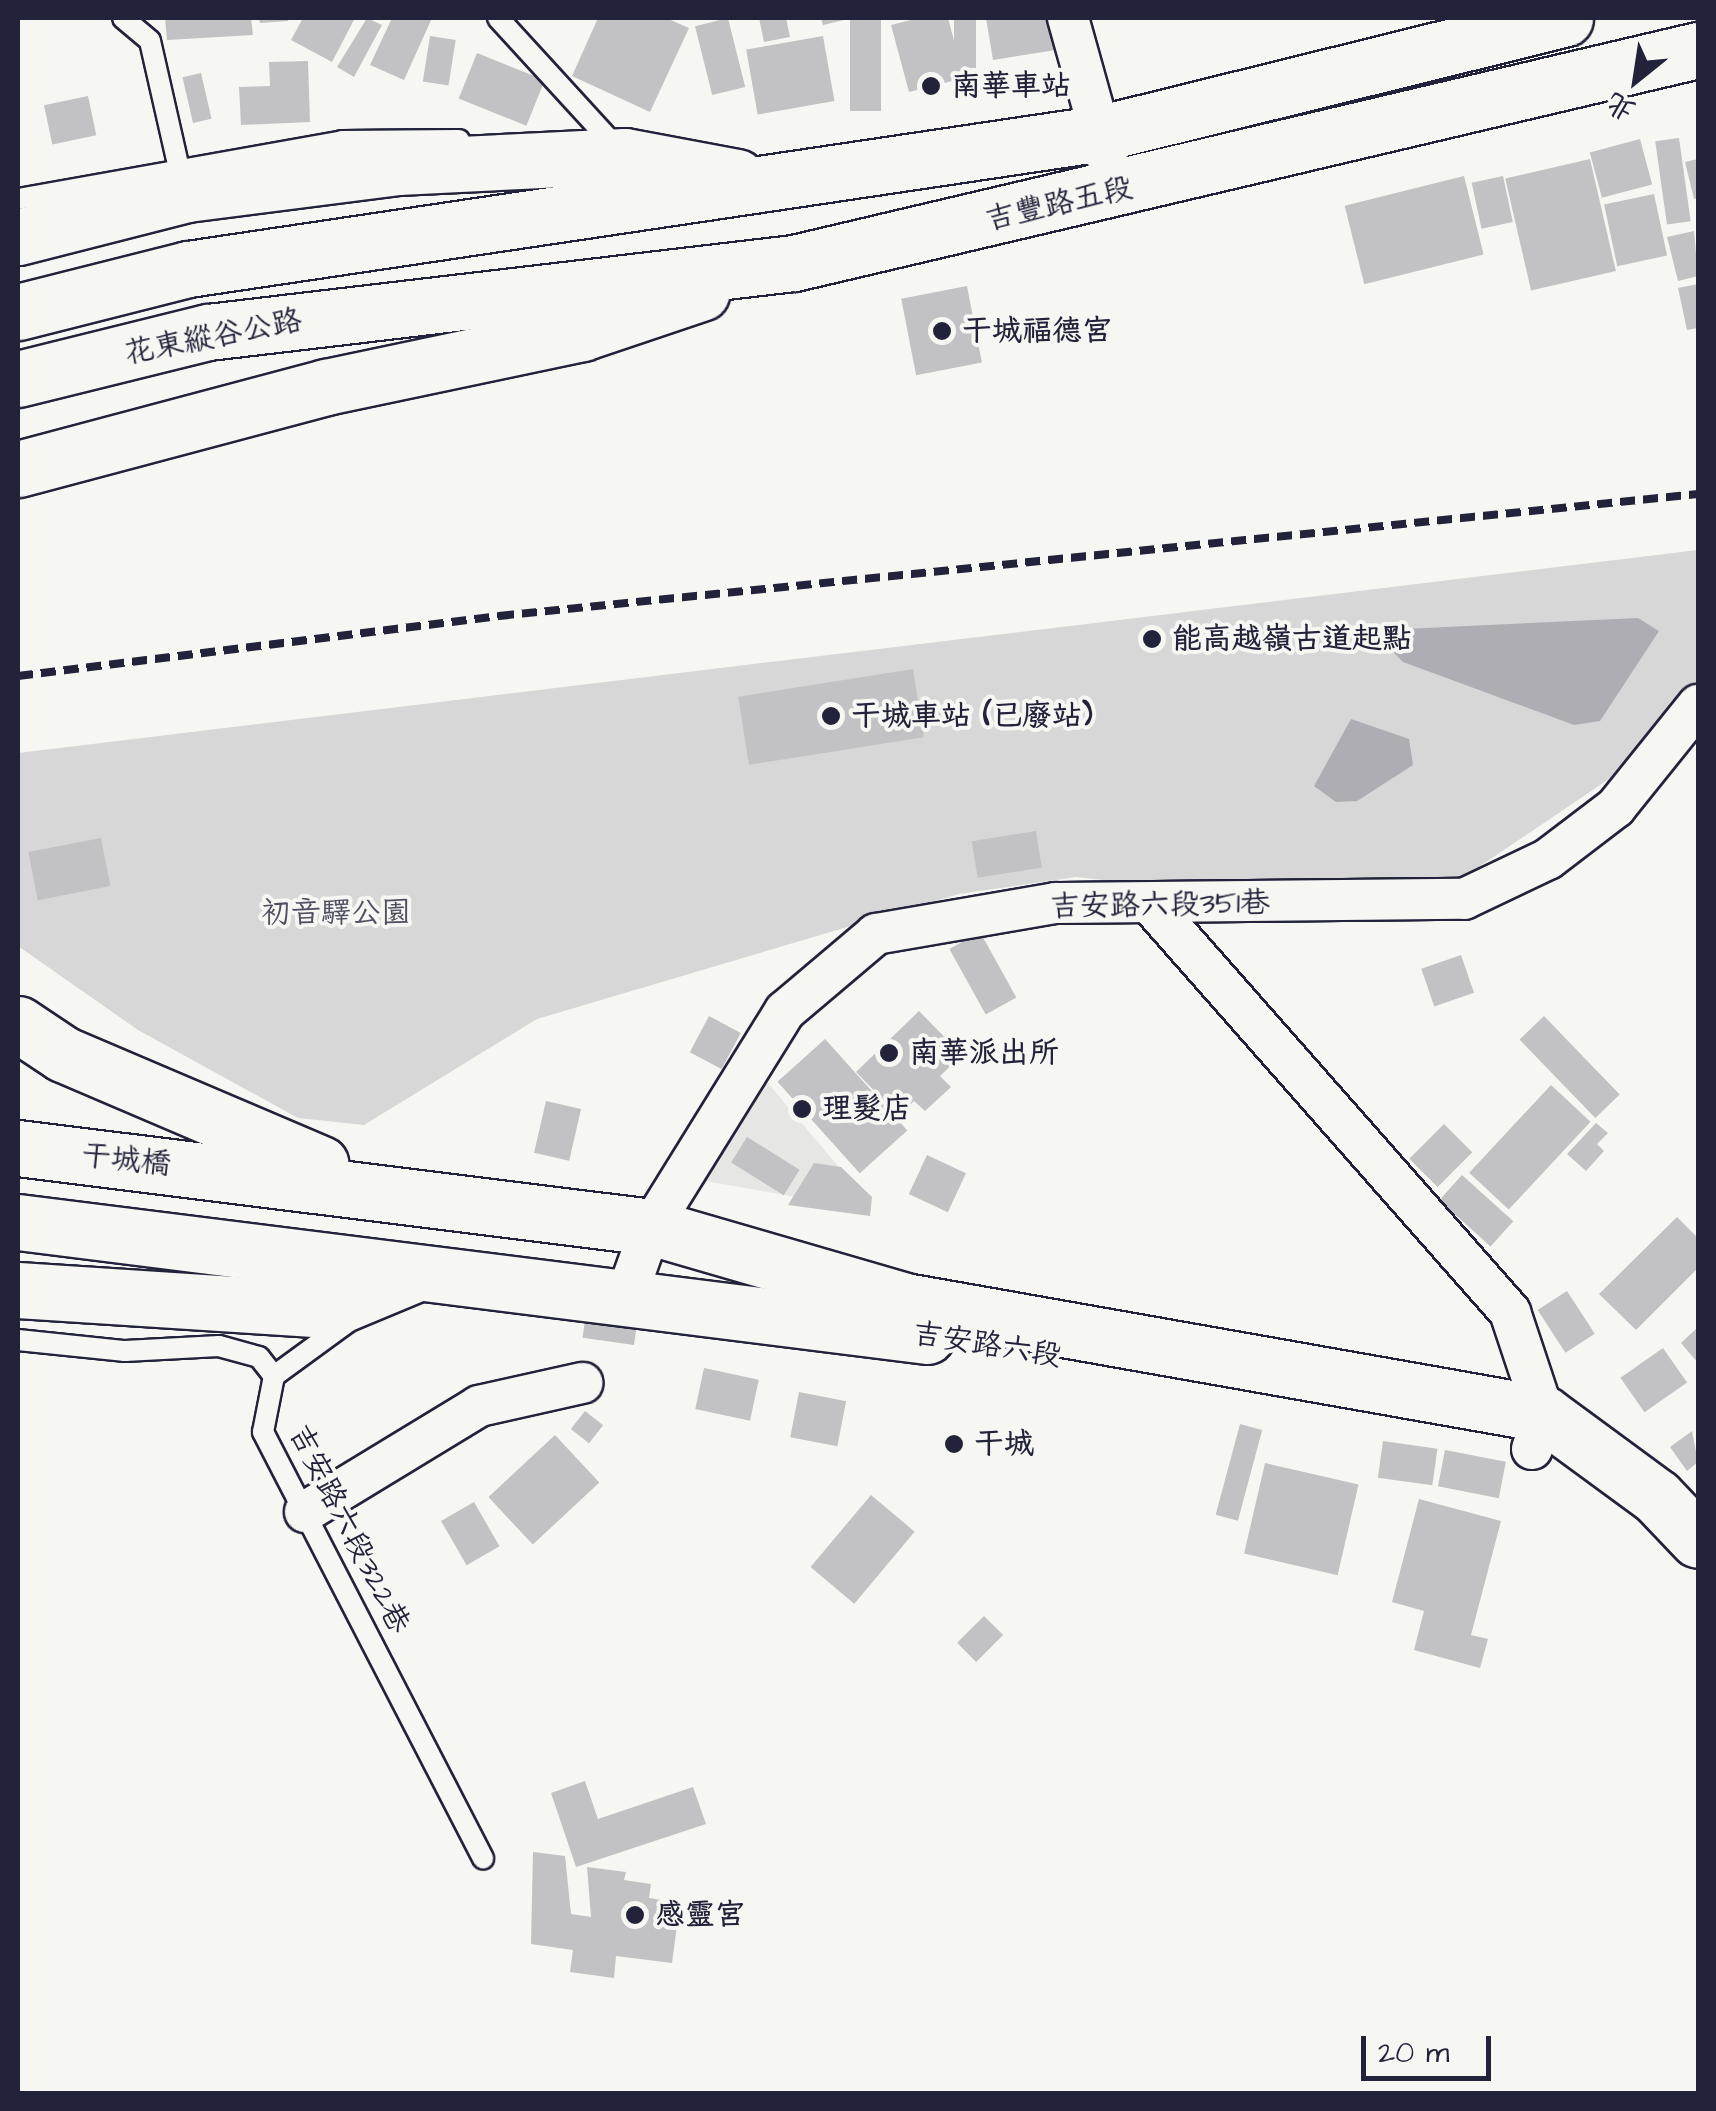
<!DOCTYPE html>
<meta charset="utf-8">
<style>
body{margin:0}
#map{position:relative;width:1716px;height:2111px;overflow:hidden;background:#f6f6f2;font-family:"Architects Daughter","LXGW WenKai TC",sans-serif}
div>[style]{position:absolute}
.built>*{inset:0;background:#e6e6e4}
.green>*{inset:0;background:#d7d7d7}
.water>*{inset:0;background:#adadb3}
.building>*{inset:0;background:#c2c2c4;transform-origin:0 0}
.roads{filter:drop-shadow(2px 0 #22223b) drop-shadow(-2px 0 #22223b) drop-shadow(0 2px #22223b) drop-shadow(0 -2px #22223b)}
.lane>*{height:20px;margin:-10px;padding:0 10px;transform-origin:10px;border-radius:10px;background:#f6f6f2}
.street>*{height:40px;margin:-20px;padding:0 20px;transform-origin:20px;border-radius:20px;background:#f6f6f2}
.primary>*{height:55px;margin:-27.5px;padding:0 27.5px;transform-origin:27.5px;border-radius:27.5px;background:#f6f6f2}
.rail>*{height:8px;margin-top:-4px;transform-origin:0;background:repeating-linear-gradient(90deg,#22223b 0 15px,transparent 0 23px)}
.dots>*{width:28px;height:28px;translate:-50% -50%;box-sizing:border-box;border:5px solid #f6f6f2;border-radius:50%}
span{translate:-50% -50%;white-space:nowrap;text-align:center;line-height:1.15;-webkit-text-stroke:8px #f6f6f2;paint-order:stroke}
.poi-label{font-size:30px;color:#22223b;font-weight:700}
.left{translate:0 -50%;text-align:left}
.street-label{font-size:30px;color:#22223b}
.park-label{font-size:30px;color:#4f4f62}
.frame{position:absolute;inset:0;border:20px solid #22223b;pointer-events:none}
.north{position:absolute;left:1586px;top:30px;width:100px;height:100px;-webkit-text-stroke:8px #f6f6f2;paint-order:stroke;rotate:210deg;font-size:28px;font-weight:700;line-height:40px;text-align:center;color:#22223b}
.north::after{content:'';display:block;margin:auto;width:35px;height:45px;background:#22223b;clip-path:polygon(50% 0,100% 100%,50% 72%,0 100%)}
.scale{position:absolute;left:1361px;top:2036px;width:130px;height:45px;box-sizing:border-box;border:5px solid #22223b;border-top:0;padding-left:12px;font-size:30px;line-height:35px;white-space:nowrap;color:#22223b;-webkit-text-stroke:8px #f6f6f2;paint-order:stroke}
</style>
<div id="map">
<div class="built">
<i style="clip-path:polygon(767px 1082px,854px 1185px,843px 1205px,699px 1180px)"></i>
</div>
<div class="green">
<i style="clip-path:polygon(1698px 550px,1698px 684px,1609px 779px,1464px 877px,1201px 891px,1076px 877px,959px 894px,537px 1019px,364px 1125px,298px 1118px,138px 1030px,18px 946px,18px 753px)"></i>
</div>
<div class="water">
<i style="clip-path:polygon(1638px 618px,1659px 631px,1600px 721px,1574px 725px,1403px 662px,1388px 647px,1404px 629px)"></i>
<i style="clip-path:polygon(1351px 719px,1409px 739px,1413px 765px,1357px 801px,1336px 802px,1314px 786px)"></i>
</div>
<div class="building">
<i style="clip-path:polygon(165px 18px,251px 18px,253px 35px,167px 40px)"></i>
<i style="clip-path:polygon(259px 18px,288px 18px,288px 21px,260px 23px)"></i>
<i style="clip-path:polygon(303px 18px,355px 18px,332px 62px,291px 40px)"></i>
<i style="clip-path:polygon(367px 18px,382px 25px,354px 77px,337px 67px)"></i>
<i style="clip-path:polygon(392px 18px,432px 18px,404px 80px,370px 65px)"></i>
<i style="clip-path:polygon(598px 18px,666px 18px,689px 28px,650px 112px,572px 76px)"></i>
<i style="left:728px;top:18px;width:71px;height:34px;rotate:76deg"></i>
<i style="clip-path:polygon(759px 18px,786px 18px,790px 37px,764px 42px)"></i>
<i style="clip-path:polygon(821px 18px,848px 18px,848px 19px,823px 25px)"></i>
<i style="left:850px;top:18px;width:31px;height:93px"></i>
<i style="clip-path:polygon(919px 18px,948px 18px,964px 78px,909px 92px,891px 25px)"></i>
<i style="left:954px;top:18px;width:22px;height:50px"></i>
<i style="clip-path:polygon(986px 18px,1050px 18px,1056px 50px,993px 60px)"></i>
<i style="left:430px;top:36px;width:26px;height:46px;rotate:9deg"></i>
<i style="left:823px;top:36px;width:66px;height:78px;rotate:80deg"></i>
<i style="left:477px;top:53px;width:73px;height:49px;rotate:22deg"></i>
<i style="clip-path:polygon(308px 61px,310px 122px,241px 125px,239px 87px,270px 86px,269px 62px)"></i>
<i style="left:201px;top:73px;width:47px;height:19px;rotate:77deg"></i>
<i style="left:88px;top:96px;width:40px;height:45px;rotate:78deg"></i>
<i style="left:1679px;top:138px;width:84px;height:24px;rotate:82deg"></i>
<i style="left:1640px;top:139px;width:47px;height:52px;rotate:75deg"></i>
<i style="left:1590px;top:159px;width:115px;height:87px;rotate:77deg"></i>
<i style="clip-path:polygon(1698px 159px,1698px 198px,1694px 199px,1685px 162px)"></i>
<i style="left:1464px;top:176px;width:81px;height:123px;rotate:76deg"></i>
<i style="left:1503px;top:176px;width:47px;height:32px;rotate:78deg"></i>
<i style="left:1654px;top:194px;width:63px;height:51px;rotate:78deg"></i>
<i style="clip-path:polygon(1694px 231px,1698px 276px,1678px 281px,1667px 237px)"></i>
<i style="clip-path:polygon(1698px 284px,1698px 328px,1687px 330px,1678px 288px)"></i>
<i style="left:967px;top:286px;width:78px;height:67px;rotate:79deg"></i>
<i style="left:913px;top:669px;width:69px;height:177px;rotate:81deg"></i>
<i style="left:1036px;top:831px;width:37px;height:65px;rotate:81deg"></i>
<i style="left:101px;top:838px;width:49px;height:74px;rotate:79deg"></i>
<i style="left:980px;top:932px;width:75px;height:35px;rotate:61deg"></i>
<i style="left:1461px;top:955px;width:40px;height:42px;rotate:71deg"></i>
<i style="clip-path:polygon(919px 1011px,962px 1055px,940px 1076px,951px 1087px,925px 1111px,914px 1101px,899px 1116px,856px 1072px)"></i>
<i style="left:709px;top:1016px;width:36px;height:41px;rotate:28deg"></i>
<i style="left:1544px;top:1016px;width:109px;height:34px;rotate:46deg"></i>
<i style="left:825px;top:1039px;width:123px;height:64px;rotate:48deg"></i>
<i style="left:1551px;top:1085px;width:54px;height:120px;rotate:43deg"></i>
<i style="left:546px;top:1101px;width:36px;height:53px;rotate:13deg"></i>
<i style="clip-path:polygon(1596px 1123px,1608px 1133px,1597px 1144px,1604px 1151px,1586px 1171px,1567px 1154px)"></i>
<i style="left:1444px;top:1124px;width:40px;height:49px;rotate:45deg"></i>
<i style="left:747px;top:1137px;width:62px;height:30px;rotate:32deg"></i>
<i style="left:927px;top:1155px;width:43px;height:43px;rotate:25deg"></i>
<i style="clip-path:polygon(814px 1163px,841px 1167px,872px 1197px,870px 1216px,788px 1205px)"></i>
<i style="left:1462px;top:1175px;width:69px;height:34px;rotate:42deg"></i>
<i style="clip-path:polygon(1677px 1217px,1698px 1238px,1698px 1268px,1636px 1330px,1599px 1294px)"></i>
<i style="left:1567px;top:1291px;width:51px;height:35px;rotate:57deg"></i>
<i style="left:586px;top:1313px;width:52px;height:25px;rotate:8deg"></i>
<i style="clip-path:polygon(1698px 1327px,1698px 1363px,1681px 1343px)"></i>
<i style="left:1663px;top:1348px;width:42px;height:52px;rotate:55deg"></i>
<i style="left:704px;top:1368px;width:56px;height:42px;rotate:12deg"></i>
<i style="left:799px;top:1392px;width:48px;height:46px;rotate:11deg"></i>
<i style="left:585px;top:1411px;width:23px;height:23px;rotate:38deg"></i>
<i style="left:1240px;top:1424px;width:23px;height:94px;rotate:15deg"></i>
<i style="clip-path:polygon(1692px 1431px,1698px 1462px,1687px 1471px,1670px 1447px)"></i>
<i style="left:555px;top:1435px;width:65px;height:91px;rotate:47deg"></i>
<i style="left:1383px;top:1441px;width:55px;height:37px;rotate:8deg"></i>
<i style="left:1445px;top:1450px;width:62px;height:37px;rotate:11deg"></i>
<i style="left:1265px;top:1463px;width:96px;height:93px;rotate:13deg"></i>
<i style="left:871px;top:1495px;width:57px;height:94px;rotate:40deg"></i>
<i style="clip-path:polygon(1419px 1499px,1501px 1521px,1471px 1635px,1488px 1639px,1480px 1668px,1414px 1650px,1424px 1611px,1392px 1602px)"></i>
<i style="left:474px;top:1502px;width:51px;height:38px;rotate:60deg"></i>
<i style="left:984px;top:1616px;width:27px;height:38px;rotate:45deg"></i>
<i style="clip-path:polygon(585px 1781px,598px 1819px,693px 1787px,706px 1824px,576px 1867px,551px 1793px)"></i>
<i style="clip-path:polygon(533px 1852px,565px 1856px,571px 1914px,591px 1917px,587px 1867px,626px 1872px,624px 1880px,651px 1884px,649px 1898px,680px 1903px,672px 1963px,616px 1956px,614px 1978px,570px 1972px,573px 1950px,531px 1944px)"></i>
</div>
<div class="roads">
<div class="lane">
<i style="left:123px;top:18px;width:35px;rotate:40deg"></i>
<i style="left:150px;top:41px;width:126px;rotate:77.2deg"></i>
<i style="left:498px;top:18px;width:175px;rotate:47.5deg"></i>
<i style="left:18px;top:199px;width:329px;rotate:-10.1deg"></i>
<i style="left:342px;top:141px;width:117px;rotate:-0.5deg"></i>
<i style="left:348px;top:1322px;width:92px;rotate:143.9deg"></i>
<i style="left:274px;top:1376px;width:57px;rotate:101.1deg"></i>
<i style="left:263px;top:1432px;width:480px;rotate:62.7deg"></i>
<i style="left:18px;top:1340px;width:108px;rotate:5.9deg"></i>
<i style="left:125px;top:1351px;width:94px;rotate:-3deg"></i>
<i style="left:219px;top:1346px;width:41px;rotate:15.4deg"></i>
<i style="left:259px;top:1357px;width:24px;rotate:52deg"></i>
</div>
<div class="street">
<i style="left:1068px;top:18px;width:145px;rotate:74.4deg"></i>
<i style="left:1153px;top:907px;width:540px;rotate:48.6deg"></i>
<i style="left:1510px;top:1312px;width:108px;rotate:71.6deg"></i>
<i style="left:1544px;top:1414px;width:37px;rotate:109deg"></i>
<i style="left:626px;top:1297px;width:74px;rotate:-70.3deg"></i>
<i style="left:651px;top:1227px;width:254px;rotate:-58.2deg"></i>
<i style="left:785px;top:1011px;width:119px;rotate:-40.2deg"></i>
<i style="left:876px;top:934px;width:182px;rotate:-9.8deg"></i>
<i style="left:1055px;top:903px;width:409px;rotate:-0.6deg"></i>
<i style="left:1464px;top:899px;width:93px;rotate:-25.5deg"></i>
<i style="left:1548px;top:859px;width:86px;rotate:-37.4deg"></i>
<i style="left:1616px;top:807px;width:131px;rotate:-51.2deg"></i>
<i style="left:305px;top:1512px;width:204px;rotate:-31.3deg"></i>
<i style="left:479px;top:1406px;width:106px;rotate:-12.6deg"></i>
</div>
<div class="primary">
<i style="left:18px;top:237px;width:174px;rotate:-14.3deg"></i>
<i style="left:187px;top:194px;width:213px;rotate:-7.3deg"></i>
<i style="left:398px;top:167px;width:227px;rotate:-2.8deg"></i>
<i style="left:625px;top:156px;width:114px;rotate:10.6deg"></i>
<i style="left:18px;top:312px;width:175px;rotate:-14.2deg"></i>
<i style="left:188px;top:269px;width:924px;rotate:-8.46deg"></i>
<i style="left:1102px;top:133px;width:477px;rotate:-13.9deg"></i>
<i style="left:18px;top:379px;width:196px;rotate:-13.9deg"></i>
<i style="left:208px;top:332px;width:590px;rotate:-6.72deg"></i>
<i style="left:794px;top:263px;width:929px;rotate:-13.26deg"></i>
<i style="left:18px;top:469px;width:319px;rotate:-14.9deg"></i>
<i style="left:326px;top:387px;width:262px;rotate:-11.9deg"></i>
<i style="left:582px;top:333px;width:126px;rotate:-18.6deg"></i>
<i style="left:18px;top:1024px;width:54px;rotate:33.7deg"></i>
<i style="left:63px;top:1054px;width:280px;rotate:23.1deg"></i>
<i style="left:18px;top:1148px;width:638px;rotate:7.11deg"></i>
<i style="left:651px;top:1227px;width:265px;rotate:16.2deg"></i>
<i style="left:905px;top:1301px;width:649px;rotate:10.03deg"></i>
<i style="left:1544px;top:1414px;width:140px;rotate:36.3deg"></i>
<i style="left:1657px;top:1497px;width:59px;rotate:46.4deg"></i>
<i style="left:18px;top:1222px;width:916px;rotate:7.15deg"></i>
<i style="left:18px;top:1290px;width:312px;rotate:3.7deg"></i>
<i style="left:329px;top:1310px;width:93px;rotate:-22.7deg"></i>
</div>
</div>
<div class="rail">
<i style="left:18px;top:676px;width:485px;rotate:-7.1deg"></i>
<i style="left:499px;top:616px;width:1205px;rotate:-5.81deg"></i>
</div>
<div class="dots">
<i style="left:931px;top:86px;background:#22223b"></i>
<i style="left:942px;top:331px;background:#22223b"></i>
<i style="left:1152px;top:639px;background:#22223b"></i>
<i style="left:831px;top:716px;background:#22223b"></i>
<i style="left:889px;top:1053px;background:#22223b"></i>
<i style="left:802px;top:1109px;background:#22223b"></i>
<i style="left:954px;top:1444px;background:#22223b"></i>
<i style="left:635px;top:1915px;background:#22223b"></i>
</div>
<div class="poi-label">
<span class="left" style="left:951px;top:86px">南華車站</span>
<span class="left" style="left:962px;top:331px">干城福德宮</span>
<span class="left" style="left:1172px;top:639px">能高越嶺古道起點</span>
<span class="left" style="left:851px;top:716px">干城車站 (已廢站)</span>
<span class="left" style="left:909px;top:1053px">南華派出所</span>
<span class="left" style="left:822px;top:1109px">理髮店</span>
<span class="left" style="left:974px;top:1444px">干城</span>
<span class="left" style="left:655px;top:1915px">感靈宮</span>
</div>
<div class="street-label">
<span style="left:1059px;top:204px;rotate:-13deg">吉豐路五段</span>
<span style="left:213px;top:337px;rotate:-11deg">花東縱谷公路</span>
<span style="left:1160px;top:905px;rotate:-1deg">吉安路六段351巷</span>
<span style="left:126px;top:1160px;rotate:6deg">干城橋</span>
<span style="left:987px;top:1345px;rotate:9deg">吉安路六段</span>
<span style="left:349px;top:1529px;rotate:63deg">吉安路六段322巷</span>
</div>
<div class="park-label">
<span style="left:336px;top:913px">初音驛公園</span>
</div>
<div class="frame"></div>
<div class="north">北</div>
<div class="scale">20 m</div>
</div>
